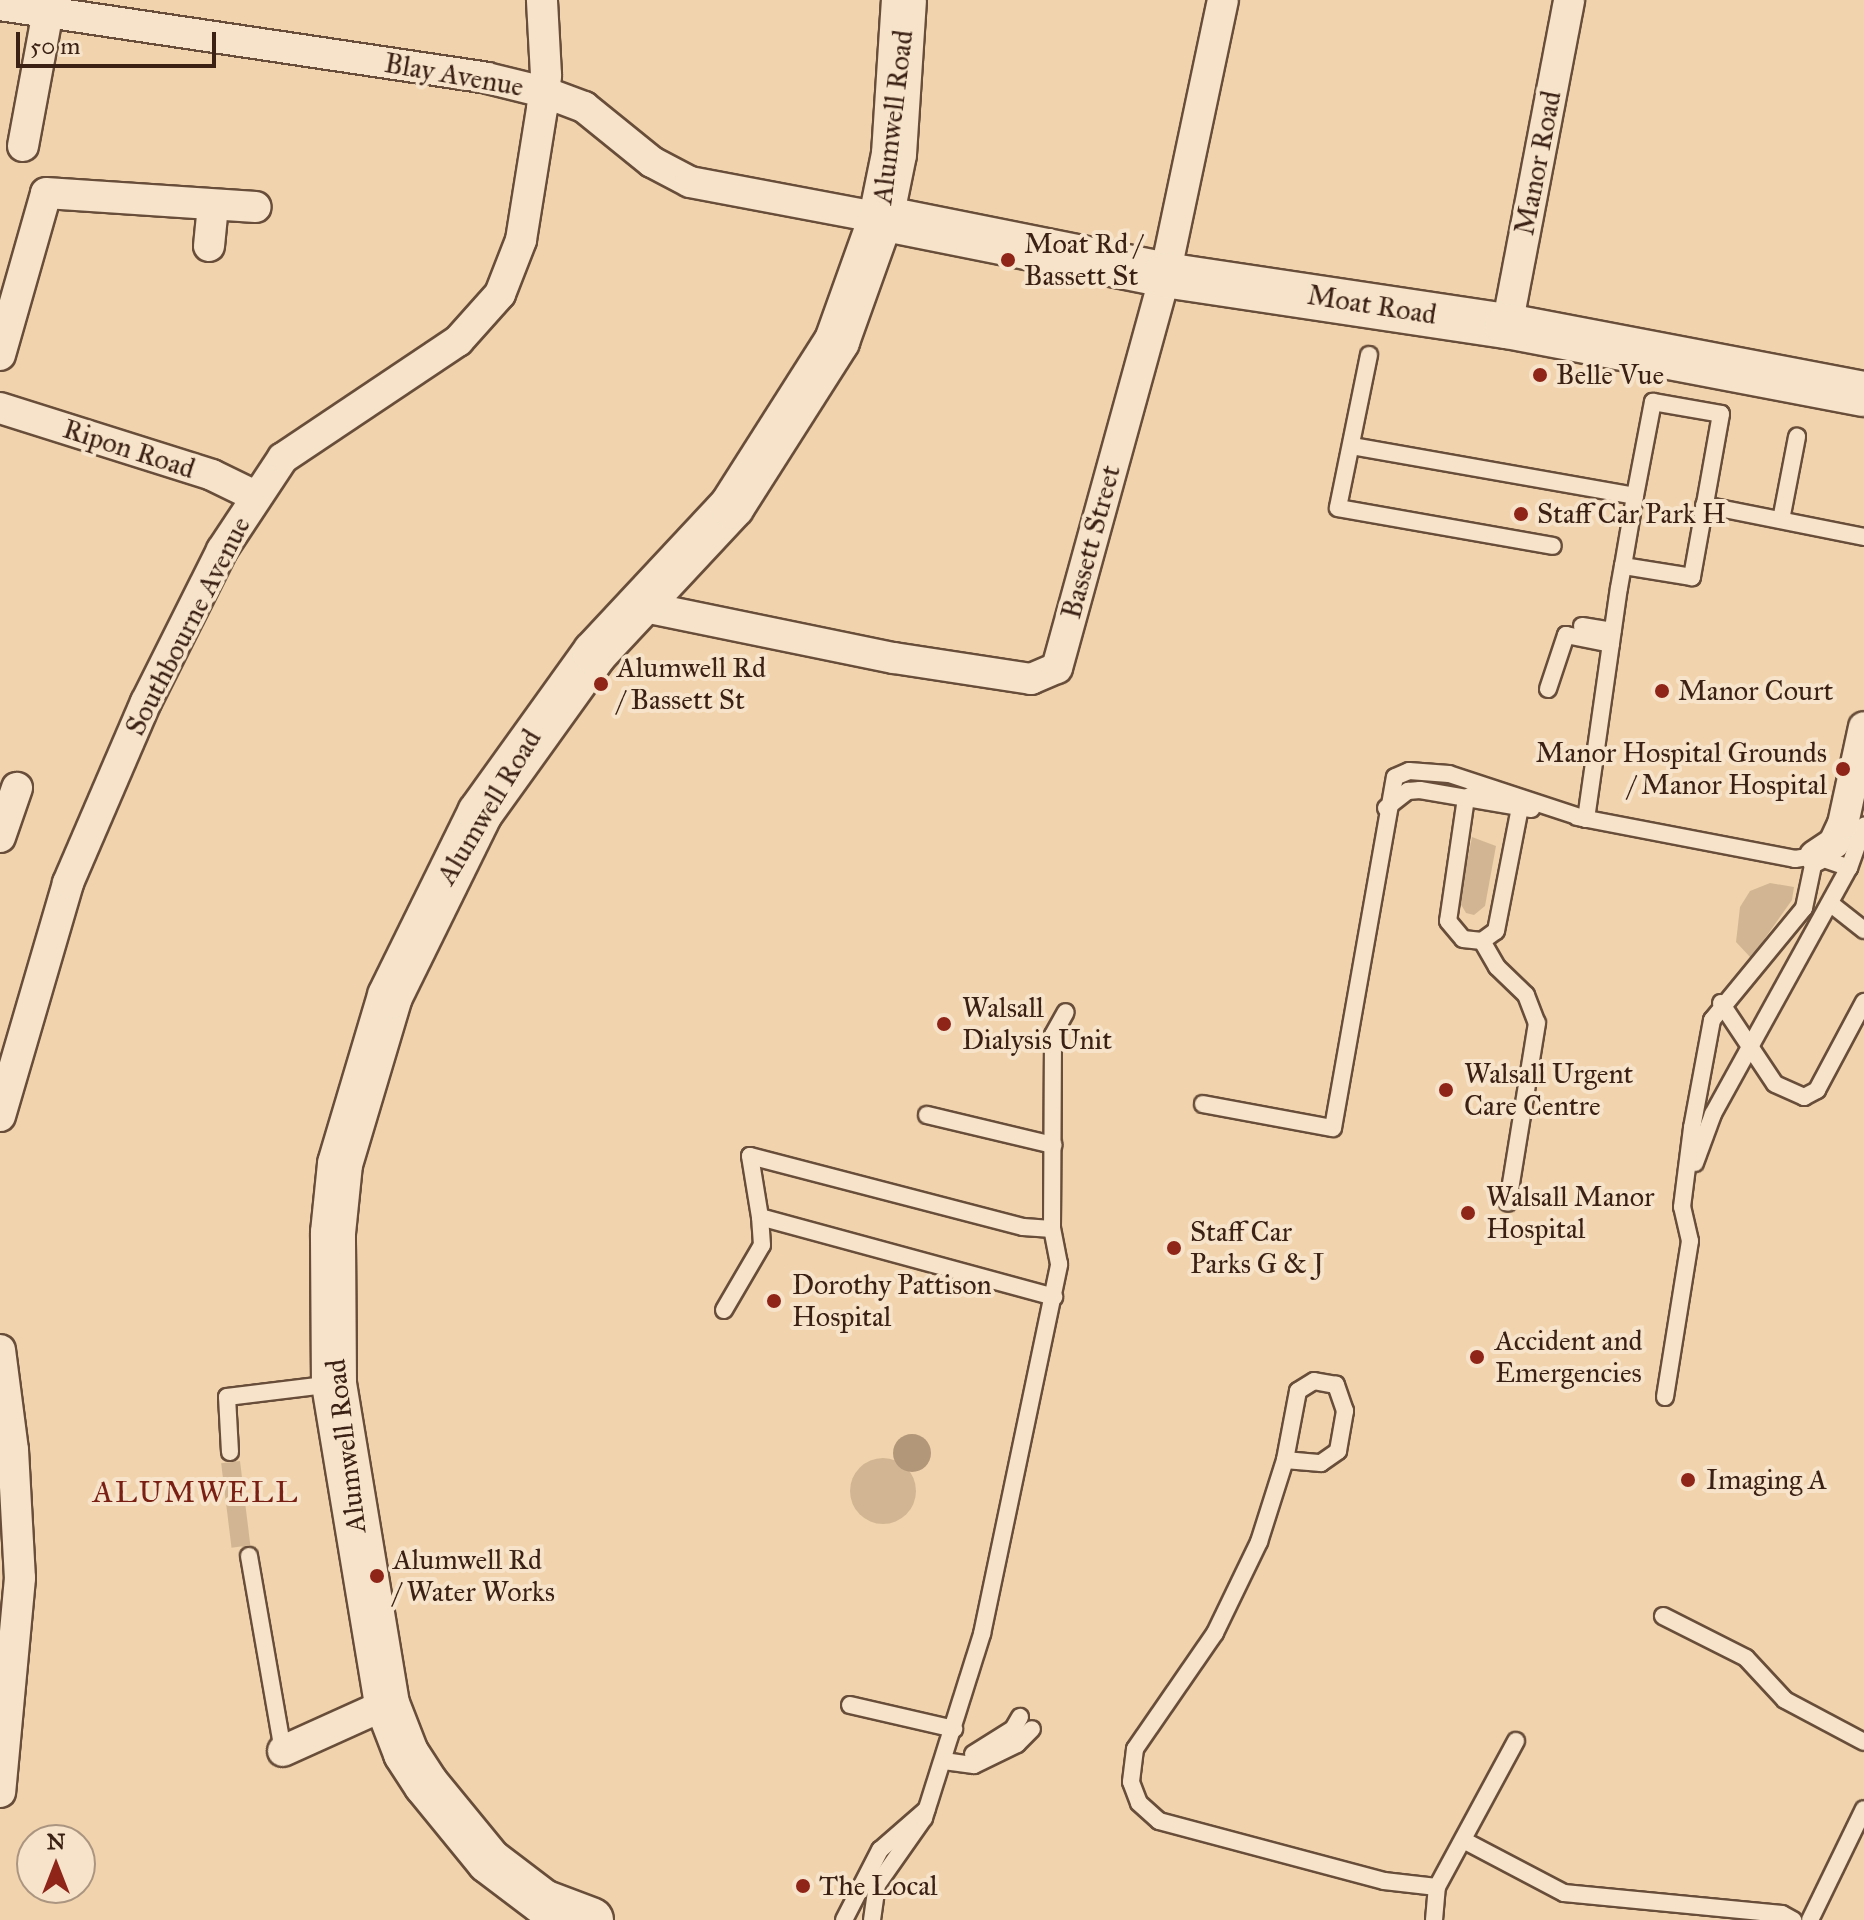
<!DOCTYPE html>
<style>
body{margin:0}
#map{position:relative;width:1864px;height:1920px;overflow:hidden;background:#f1d4ad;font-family:"IM FELL Great Primer",serif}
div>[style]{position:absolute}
.green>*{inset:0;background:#d2b693;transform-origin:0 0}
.round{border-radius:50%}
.water>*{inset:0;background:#b39779}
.roads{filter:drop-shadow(2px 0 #684e3a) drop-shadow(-2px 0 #684e3a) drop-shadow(0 2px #684e3a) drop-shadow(0 -2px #684e3a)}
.lane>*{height:16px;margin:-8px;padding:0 8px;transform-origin:8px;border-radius:8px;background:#f6e3ca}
.street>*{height:30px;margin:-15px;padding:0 15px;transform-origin:15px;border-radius:15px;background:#f6e3ca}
.secondary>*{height:44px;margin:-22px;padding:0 22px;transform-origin:22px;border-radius:22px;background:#f6e3ca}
.dots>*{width:22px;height:22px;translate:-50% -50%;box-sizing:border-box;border:4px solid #f6e3ca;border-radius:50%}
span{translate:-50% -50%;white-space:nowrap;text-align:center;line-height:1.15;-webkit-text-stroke:8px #f6e3ca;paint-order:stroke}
.street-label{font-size:28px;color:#3b2114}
.poi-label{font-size:28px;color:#3b2114}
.left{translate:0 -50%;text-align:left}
.right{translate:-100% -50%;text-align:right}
.neighbourhood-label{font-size:30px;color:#7a1f14;letter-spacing:2px}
.north{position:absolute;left:16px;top:1824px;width:80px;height:80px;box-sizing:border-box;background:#f6e3ca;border:2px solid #ab9581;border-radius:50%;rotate:0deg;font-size:22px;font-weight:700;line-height:32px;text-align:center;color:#3b2114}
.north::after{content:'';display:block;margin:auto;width:28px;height:36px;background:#8f2418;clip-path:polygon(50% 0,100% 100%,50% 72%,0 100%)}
.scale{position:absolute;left:16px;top:32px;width:200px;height:36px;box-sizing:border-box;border:4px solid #3b2114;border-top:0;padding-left:10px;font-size:24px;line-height:28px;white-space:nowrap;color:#3b2114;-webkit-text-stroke:6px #f6e3ca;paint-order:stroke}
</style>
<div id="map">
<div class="green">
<i style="clip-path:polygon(1472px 837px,1496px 846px,1485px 906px,1474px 915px,1466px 913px,1459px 901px)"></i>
<i style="clip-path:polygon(1770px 883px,1794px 887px,1792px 900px,1751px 958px,1736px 942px,1740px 907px,1750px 891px)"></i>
<i class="round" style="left:850px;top:1458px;width:66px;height:66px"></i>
<i style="left:240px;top:1461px;width:85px;height:19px;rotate:83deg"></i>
</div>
<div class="water">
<i class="round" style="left:893px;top:1434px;width:38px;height:38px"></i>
</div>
<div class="roads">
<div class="lane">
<i style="left:1369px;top:355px;width:156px;rotate:101.5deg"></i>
<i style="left:1338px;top:508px;width:218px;rotate:10deg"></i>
<i style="left:1352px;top:446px;width:287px;rotate:10deg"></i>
<i style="left:1704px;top:505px;width:163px;rotate:11.3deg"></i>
<i style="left:1781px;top:520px;width:85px;rotate:-79.1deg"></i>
<i style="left:1582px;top:626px;width:31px;rotate:9deg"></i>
<i style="left:1548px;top:689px;width:57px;rotate:-71.6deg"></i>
<i style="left:1566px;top:635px;width:46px;rotate:11.3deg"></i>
<i style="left:1476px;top:793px;width:11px;rotate:153deg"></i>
<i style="left:1466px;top:798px;width:124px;rotate:98.3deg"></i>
<i style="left:1448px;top:921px;width:23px;rotate:50deg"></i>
<i style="left:1463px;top:939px;width:19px;rotate:6deg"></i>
<i style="left:1482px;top:941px;width:17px;rotate:-36deg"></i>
<i style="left:1496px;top:931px;width:126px;rotate:-79deg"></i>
<i style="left:1386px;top:808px;width:28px;rotate:-38deg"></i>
<i style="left:1408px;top:791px;width:12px;rotate:-5deg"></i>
<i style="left:1420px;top:790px;width:113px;rotate:9.7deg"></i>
<i style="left:1577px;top:817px;width:222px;rotate:10.9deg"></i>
<i style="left:1795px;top:859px;width:20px;rotate:-9deg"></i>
<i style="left:1815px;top:856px;width:36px;rotate:19deg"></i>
<i style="left:1849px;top:868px;width:45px;rotate:-70.3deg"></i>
<i style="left:1586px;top:819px;width:233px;rotate:-81.9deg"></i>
<i style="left:1619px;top:588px;width:22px;rotate:-80deg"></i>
<i style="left:1623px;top:566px;width:71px;rotate:-80.3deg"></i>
<i style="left:1635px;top:496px;width:96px;rotate:-79.2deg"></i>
<i style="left:1653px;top:402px;width:69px;rotate:10deg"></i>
<i style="left:1721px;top:414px;width:166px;rotate:100.1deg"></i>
<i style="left:1692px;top:577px;width:70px;rotate:-170.9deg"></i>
<i style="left:1831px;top:904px;width:42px;rotate:38.2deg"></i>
<i style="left:1482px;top:941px;width:30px;rotate:60deg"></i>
<i style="left:1497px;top:967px;width:40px;rotate:44deg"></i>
<i style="left:1526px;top:995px;width:30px;rotate:69deg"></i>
<i style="left:1537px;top:1023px;width:182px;rotate:99.2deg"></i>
<i style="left:1721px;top:1003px;width:97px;rotate:56.3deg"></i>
<i style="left:1775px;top:1084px;width:32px;rotate:24deg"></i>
<i style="left:1804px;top:1097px;width:15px;rotate:-28deg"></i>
<i style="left:1817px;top:1090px;width:100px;rotate:-61.9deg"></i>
<i style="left:1203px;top:1104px;width:132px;rotate:10.5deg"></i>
<i style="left:1333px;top:1128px;width:356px;rotate:-80deg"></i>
<i style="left:1395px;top:777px;width:15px;rotate:-23deg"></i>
<i style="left:1409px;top:771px;width:40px;rotate:4.3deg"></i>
<i style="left:1449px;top:774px;width:144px;rotate:18.2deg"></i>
<i style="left:927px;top:1115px;width:130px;rotate:13.4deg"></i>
<i style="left:1695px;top:1163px;width:52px;rotate:-69.8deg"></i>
<i style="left:1713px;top:1114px;width:281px;rotate:-61.1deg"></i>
<i style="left:1052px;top:1229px;width:29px;rotate:-176deg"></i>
<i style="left:1023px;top:1227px;width:282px;rotate:-165.4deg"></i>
<i style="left:750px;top:1156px;width:62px;rotate:80.7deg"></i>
<i style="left:760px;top:1217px;width:305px;rotate:15.2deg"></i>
<i style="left:724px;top:1310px;width:75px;rotate:-59.7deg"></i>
<i style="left:762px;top:1245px;width:28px;rotate:-94deg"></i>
<i style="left:1665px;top:1397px;width:158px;rotate:-80.9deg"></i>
<i style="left:1690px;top:1241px;width:35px;rotate:-103deg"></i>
<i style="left:1682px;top:1207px;width:80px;rotate:-82.8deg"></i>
<i style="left:1692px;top:1128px;width:110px;rotate:-79.5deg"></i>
<i style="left:1712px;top:1020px;width:145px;rotate:-50.6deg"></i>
<i style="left:1804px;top:908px;width:53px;rotate:-78.1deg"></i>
<i style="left:230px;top:1452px;width:55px;rotate:-93.1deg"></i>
<i style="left:227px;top:1397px;width:107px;rotate:-7deg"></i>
<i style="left:1285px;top:1460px;width:36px;rotate:5deg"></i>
<i style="left:1321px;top:1463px;width:21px;rotate:-35deg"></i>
<i style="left:1338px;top:1451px;width:41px;rotate:-80.1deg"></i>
<i style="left:1345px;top:1411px;width:28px;rotate:-109deg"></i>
<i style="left:1336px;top:1385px;width:22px;rotate:-170deg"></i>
<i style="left:1314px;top:1381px;width:19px;rotate:148deg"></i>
<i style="left:1298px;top:1391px;width:70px;rotate:100.7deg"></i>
<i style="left:1285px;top:1460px;width:86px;rotate:107.6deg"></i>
<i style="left:1259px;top:1542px;width:101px;rotate:115.8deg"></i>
<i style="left:1215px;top:1633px;width:141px;rotate:124.6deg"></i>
<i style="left:1135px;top:1749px;width:33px;rotate:97deg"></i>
<i style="left:1131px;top:1782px;width:22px;rotate:69deg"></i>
<i style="left:1139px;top:1803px;width:27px;rotate:42deg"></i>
<i style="left:1159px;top:1821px;width:233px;rotate:14.9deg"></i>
<i style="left:1384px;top:1881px;width:53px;rotate:6.5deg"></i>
<i style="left:249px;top:1556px;width:198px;rotate:80.1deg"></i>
<i style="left:1663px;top:1616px;width:93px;rotate:26.8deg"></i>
<i style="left:1746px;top:1658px;width:57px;rotate:47.1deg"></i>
<i style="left:1785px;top:1700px;width:89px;rotate:28deg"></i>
<i style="left:850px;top:1705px;width:107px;rotate:13deg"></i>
<i style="left:973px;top:1754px;width:47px;rotate:-32deg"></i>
<i style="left:1013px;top:1729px;width:14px;rotate:-60deg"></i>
<i style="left:944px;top:1761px;width:30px;rotate:8deg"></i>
<i style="left:974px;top:1765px;width:48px;rotate:-26deg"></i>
<i style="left:1017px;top:1744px;width:21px;rotate:-45deg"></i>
<i style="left:1465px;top:1841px;width:112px;rotate:27.7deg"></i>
<i style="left:1564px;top:1893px;width:219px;rotate:5.5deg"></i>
<i style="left:1782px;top:1914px;width:13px;rotate:29deg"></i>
<i style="left:844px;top:1920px;width:79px;rotate:-62.8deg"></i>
<i style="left:880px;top:1850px;width:62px;rotate:-41.1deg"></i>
<i style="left:872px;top:1920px;width:35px;rotate:-82deg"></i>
<i style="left:877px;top:1885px;width:82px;rotate:-55deg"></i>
<i style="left:924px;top:1818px;width:193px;rotate:-72.5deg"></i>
<i style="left:982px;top:1634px;width:378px;rotate:-78.2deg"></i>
<i style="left:1059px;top:1264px;width:36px;rotate:-101deg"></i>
<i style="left:1052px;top:1229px;width:194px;rotate:-89.7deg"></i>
<i style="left:1053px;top:1035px;width:26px;rotate:-61deg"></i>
<i style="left:1434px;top:1920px;width:33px;rotate:-85deg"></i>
<i style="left:1437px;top:1887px;width:166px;rotate:-61.6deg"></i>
<i style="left:1810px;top:1920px;width:123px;rotate:-64.1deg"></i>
</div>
<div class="street">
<i style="left:0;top:5px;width:492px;rotate:8.5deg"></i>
<i style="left:487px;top:78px;width:59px;rotate:13.8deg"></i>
<i style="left:544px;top:92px;width:43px;rotate:20.6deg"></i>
<i style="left:584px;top:107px;width:87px;rotate:39deg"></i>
<i style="left:652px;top:162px;width:43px;rotate:27.8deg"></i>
<i style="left:690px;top:182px;width:194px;rotate:10.7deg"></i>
<i style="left:23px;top:146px;width:137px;rotate:-79.5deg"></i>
<i style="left:209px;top:246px;width:41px;rotate:-84.4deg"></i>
<i style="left:1507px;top:326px;width:332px;rotate:-79.2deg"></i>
<i style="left:0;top:355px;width:168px;rotate:-74.1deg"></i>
<i style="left:46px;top:193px;width:210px;rotate:3.8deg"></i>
<i style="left:0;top:408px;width:222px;rotate:17.5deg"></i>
<i style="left:212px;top:475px;width:48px;rotate:26deg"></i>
<i style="left:640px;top:606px;width:259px;rotate:11.6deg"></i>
<i style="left:894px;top:658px;width:139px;rotate:8.7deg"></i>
<i style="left:1031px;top:679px;width:28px;rotate:-23deg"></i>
<i style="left:1057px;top:668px;width:408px;rotate:-74.6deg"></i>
<i style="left:1165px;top:275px;width:281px;rotate:-78.1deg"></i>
<i style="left:0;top:837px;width:52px;rotate:-70.9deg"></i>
<i style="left:1815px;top:856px;width:23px;rotate:-34deg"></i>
<i style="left:1834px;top:843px;width:21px;rotate:-65deg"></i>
<i style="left:1843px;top:824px;width:99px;rotate:-77.8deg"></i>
<i style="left:0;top:1116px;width:243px;rotate:-73.7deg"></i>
<i style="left:68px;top:883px;width:197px;rotate:-66.7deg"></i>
<i style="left:146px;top:702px;width:170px;rotate:-63.4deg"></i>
<i style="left:222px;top:550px;width:110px;rotate:-56.5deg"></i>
<i style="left:283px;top:458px;width:211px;rotate:-33.8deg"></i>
<i style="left:458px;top:341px;width:63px;rotate:-48.2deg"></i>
<i style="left:500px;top:294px;width:58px;rotate:-68.7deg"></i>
<i style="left:521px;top:240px;width:133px;rotate:-80.9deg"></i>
<i style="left:542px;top:109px;width:34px;rotate:-83deg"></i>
<i style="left:546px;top:75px;width:75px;rotate:-93.1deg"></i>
<i style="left:0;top:1350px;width:101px;rotate:82.6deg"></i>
<i style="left:13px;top:1450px;width:128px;rotate:86.9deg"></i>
<i style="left:20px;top:1578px;width:215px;rotate:95.3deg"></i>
<i style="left:283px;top:1751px;width:114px;rotate:-24.3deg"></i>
</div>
<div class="secondary">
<i style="left:881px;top:218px;width:290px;rotate:11.3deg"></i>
<i style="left:1165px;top:275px;width:346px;rotate:8.5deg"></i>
<i style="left:1507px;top:326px;width:363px;rotate:10.8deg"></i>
<i style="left:591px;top:1920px;width:51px;rotate:-159.4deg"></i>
<i style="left:543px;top:1902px;width:68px;rotate:-142.8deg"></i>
<i style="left:489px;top:1861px;width:99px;rotate:-129.3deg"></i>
<i style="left:426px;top:1784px;width:37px;rotate:-123deg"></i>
<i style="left:406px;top:1753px;width:53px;rotate:-111.2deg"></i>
<i style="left:387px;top:1704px;width:324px;rotate:-99.4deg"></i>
<i style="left:334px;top:1384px;width:151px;rotate:-90.4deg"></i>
<i style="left:333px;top:1233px;width:69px;rotate:-84.2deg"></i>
<i style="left:340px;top:1164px;width:175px;rotate:-73.4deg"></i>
<i style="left:390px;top:996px;width:204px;rotate:-63.8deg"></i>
<i style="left:480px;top:813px;width:197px;rotate:-54.3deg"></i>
<i style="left:595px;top:653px;width:201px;rotate:-47deg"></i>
<i style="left:732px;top:506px;width:196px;rotate:-57.5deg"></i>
<i style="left:837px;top:341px;width:131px;rotate:-70.3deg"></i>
<i style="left:881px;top:218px;width:65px;rotate:-78.5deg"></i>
<i style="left:894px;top:154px;width:154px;rotate:-86.3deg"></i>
</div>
</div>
<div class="dots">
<i style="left:1008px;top:260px;background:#8f2418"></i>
<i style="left:1540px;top:375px;background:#8f2418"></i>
<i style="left:1521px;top:514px;background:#8f2418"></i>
<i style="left:601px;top:684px;background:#8f2418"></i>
<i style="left:1662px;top:691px;background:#8f2418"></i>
<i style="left:1843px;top:769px;background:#8f2418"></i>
<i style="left:944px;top:1024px;background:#8f2418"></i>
<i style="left:1446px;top:1090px;background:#8f2418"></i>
<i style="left:1468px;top:1213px;background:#8f2418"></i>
<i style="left:1174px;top:1248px;background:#8f2418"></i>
<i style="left:774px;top:1301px;background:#8f2418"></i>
<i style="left:1477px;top:1357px;background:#8f2418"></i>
<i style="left:1688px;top:1480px;background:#8f2418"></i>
<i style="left:377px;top:1576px;background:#8f2418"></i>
<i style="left:803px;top:1886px;background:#8f2418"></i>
</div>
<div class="street-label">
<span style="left:454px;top:75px;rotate:10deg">Blay Avenue</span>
<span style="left:893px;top:117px;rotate:-83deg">Alumwell Road</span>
<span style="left:1538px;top:163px;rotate:-79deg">Manor Road</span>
<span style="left:1372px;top:305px;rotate:9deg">Moat Road</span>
<span style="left:129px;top:449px;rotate:18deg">Ripon Road</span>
<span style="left:1091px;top:542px;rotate:-75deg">Bassett Street</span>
<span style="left:188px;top:626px;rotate:-63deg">Southbourne Avenue</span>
<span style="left:489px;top:807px;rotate:-59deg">Alumwell Road</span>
<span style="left:346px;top:1446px;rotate:-97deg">Alumwell Road</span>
</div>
<div class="poi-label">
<span class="left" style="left:1024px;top:260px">Moat Rd /<br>Bassett St</span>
<span class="left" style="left:1556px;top:375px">Belle Vue</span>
<span class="left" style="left:1537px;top:514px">Staff Car Park H</span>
<span class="left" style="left:617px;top:684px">Alumwell Rd<br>/ Bassett St</span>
<span class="left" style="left:1678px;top:691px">Manor Court</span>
<span class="right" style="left:1827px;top:769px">Manor Hospital Grounds<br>/ Manor Hospital</span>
<span class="left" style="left:962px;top:1024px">Walsall<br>Dialysis Unit</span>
<span class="left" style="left:1464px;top:1090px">Walsall Urgent<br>Care Centre</span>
<span class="left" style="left:1486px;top:1213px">Walsall Manor<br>Hospital</span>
<span class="left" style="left:1190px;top:1248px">Staff Car<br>Parks G &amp; J</span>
<span class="left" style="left:792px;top:1301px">Dorothy Pattison<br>Hospital</span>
<span class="left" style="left:1495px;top:1357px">Accident and<br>Emergencies</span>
<span class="left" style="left:1706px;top:1480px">Imaging A</span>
<span class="left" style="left:393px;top:1576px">Alumwell Rd<br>/ Water Works</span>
<span class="left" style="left:819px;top:1886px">The Local</span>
</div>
<div class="neighbourhood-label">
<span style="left:196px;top:1492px">ALUMWELL</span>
</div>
<div class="north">N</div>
<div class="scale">50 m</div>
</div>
